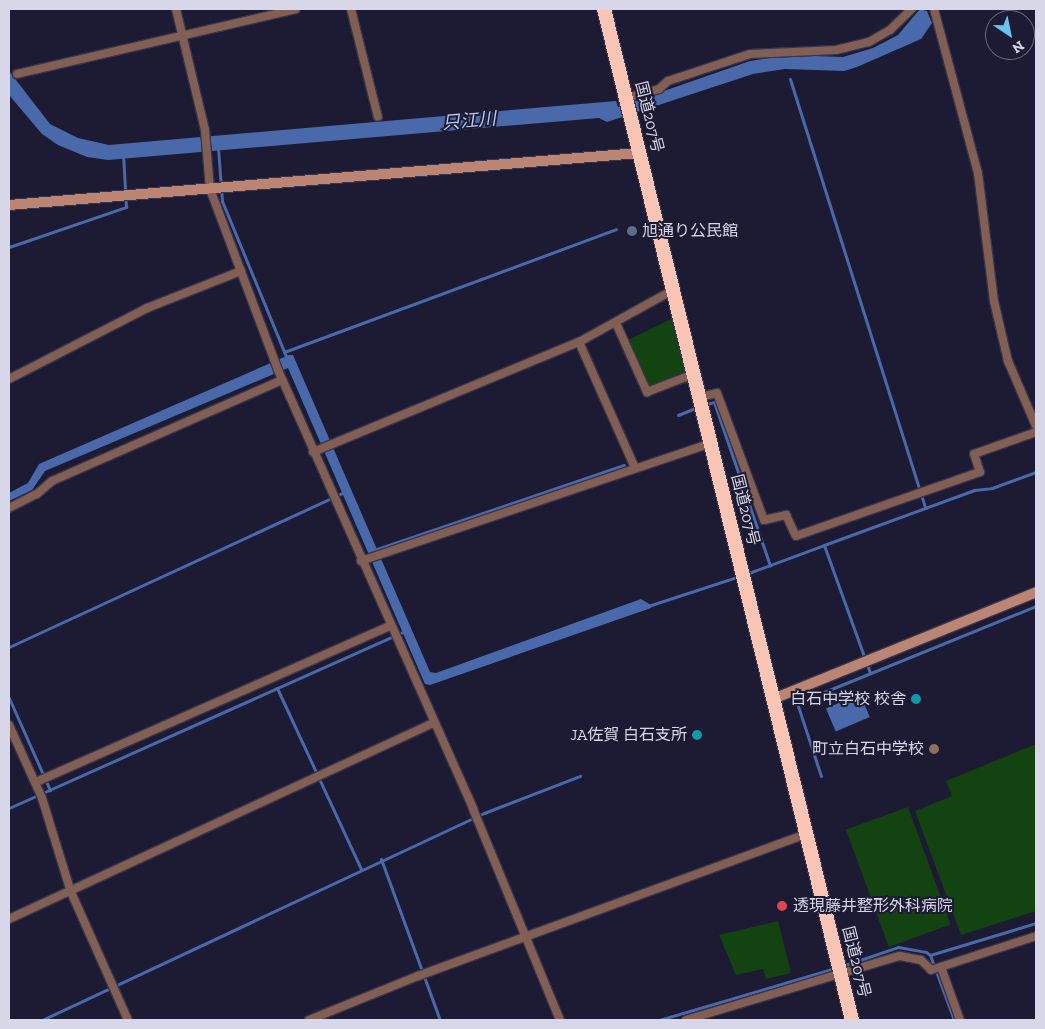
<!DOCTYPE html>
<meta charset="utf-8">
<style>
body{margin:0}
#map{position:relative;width:1045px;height:1029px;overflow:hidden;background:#1d1a33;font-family:"Zilla Slab","Noto Sans JP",serif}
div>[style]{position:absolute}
.green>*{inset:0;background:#124310;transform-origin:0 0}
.water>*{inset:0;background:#4a69ab;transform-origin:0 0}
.stream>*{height:3px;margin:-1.5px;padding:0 1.5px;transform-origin:1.5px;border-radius:1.5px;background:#4a69ab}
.roads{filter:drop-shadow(1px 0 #37344c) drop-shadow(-1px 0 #37344c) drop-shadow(0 1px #37344c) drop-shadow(0 -1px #37344c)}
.street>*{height:8px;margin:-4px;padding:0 4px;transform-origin:4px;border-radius:4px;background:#825f54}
.secondary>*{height:10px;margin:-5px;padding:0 5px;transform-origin:5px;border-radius:5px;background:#bc8473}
.highway>*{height:14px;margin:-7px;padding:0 7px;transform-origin:7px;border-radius:7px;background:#fbc5b5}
.dots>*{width:14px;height:14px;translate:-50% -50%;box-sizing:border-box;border:2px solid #1d1a33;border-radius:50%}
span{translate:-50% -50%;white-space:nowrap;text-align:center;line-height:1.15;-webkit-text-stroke:4px #1d1a33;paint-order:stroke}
.street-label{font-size:16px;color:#d8d7e9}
.poi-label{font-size:16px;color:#d8d7e9}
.left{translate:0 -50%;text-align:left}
.right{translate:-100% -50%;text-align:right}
.water-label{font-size:18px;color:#bbcef3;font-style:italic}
.frame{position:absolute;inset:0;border:10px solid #d8d7e9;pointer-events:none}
.north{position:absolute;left:985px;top:10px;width:50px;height:50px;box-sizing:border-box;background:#1d1a33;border:1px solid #68667c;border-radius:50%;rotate:146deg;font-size:14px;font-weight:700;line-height:20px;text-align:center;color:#d8d7e9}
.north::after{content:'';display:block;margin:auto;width:18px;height:22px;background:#69c3f1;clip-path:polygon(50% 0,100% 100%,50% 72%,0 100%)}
</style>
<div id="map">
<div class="green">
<i style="clip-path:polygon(673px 318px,686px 371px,649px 386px,628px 340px)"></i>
<i style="clip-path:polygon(1036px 744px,1036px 911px,961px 935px,915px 811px,952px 796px,946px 781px)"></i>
<i style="left:908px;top:807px;width:125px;height:66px;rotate:70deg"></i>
<i style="clip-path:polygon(778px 921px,791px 973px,766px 979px,763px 969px,736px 975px,719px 935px)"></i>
</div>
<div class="water">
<i style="clip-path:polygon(920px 9px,927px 11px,932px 23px,921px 39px,857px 67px,844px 71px,785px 69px,753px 74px,607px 122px,599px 118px,108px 160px,87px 157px,58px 145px,42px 134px,9px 95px,9px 71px,50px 124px,78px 138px,109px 145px,616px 101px,618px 107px,750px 61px,786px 55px,843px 57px,873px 48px,898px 35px)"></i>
<i style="clip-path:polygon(289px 355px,293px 355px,430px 672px,436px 673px,641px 599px,651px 605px,651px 608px,430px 685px,425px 684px,288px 368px,45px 471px,32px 490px,9px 501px,9px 493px,28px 483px,39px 464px)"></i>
<i style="left:860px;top:694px;width:25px;height:37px;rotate:67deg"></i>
</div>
<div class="stream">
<i style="left:790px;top:79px;width:450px;rotate:72.5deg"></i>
<i style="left:218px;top:148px;width:53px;rotate:85.7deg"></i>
<i style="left:222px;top:201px;width:171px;rotate:67.6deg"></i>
<i style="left:9px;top:247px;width:124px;rotate:-18.9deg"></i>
<i style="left:126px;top:207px;width:53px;rotate:-93.2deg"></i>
<i style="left:284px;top:352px;width:354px;rotate:-20.3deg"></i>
<i style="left:704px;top:405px;width:10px;rotate:-17deg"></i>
<i style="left:714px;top:402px;width:173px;rotate:71.1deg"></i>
<i style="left:678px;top:415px;width:22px;rotate:-22deg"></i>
<i style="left:374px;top:550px;width:264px;rotate:-18.8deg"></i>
<i style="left:746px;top:574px;width:83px;rotate:-20.4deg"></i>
<i style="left:648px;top:606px;width:97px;rotate:-18.1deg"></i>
<i style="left:9px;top:647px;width:371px;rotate:-24.8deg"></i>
<i style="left:870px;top:673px;width:136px;rotate:-109.8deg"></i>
<i style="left:824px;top:545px;width:160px;rotate:-20.1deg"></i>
<i style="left:974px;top:490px;width:18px;rotate:-6deg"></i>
<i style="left:992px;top:488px;width:47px;rotate:-20deg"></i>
<i style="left:277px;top:688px;width:200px;rotate:65.1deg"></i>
<i style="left:9px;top:698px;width:101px;rotate:66deg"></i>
<i style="left:821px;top:776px;width:77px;rotate:-108.2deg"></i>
<i style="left:797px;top:703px;width:258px;rotate:-22.1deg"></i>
<i style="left:9px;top:808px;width:434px;rotate:-24.1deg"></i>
<i style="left:381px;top:859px;width:171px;rotate:69.9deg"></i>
<i style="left:930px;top:955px;width:111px;rotate:-16.8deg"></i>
<i style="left:842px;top:966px;width:59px;rotate:-18.7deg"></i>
<i style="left:898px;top:947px;width:28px;rotate:10deg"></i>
<i style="left:926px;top:952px;width:5px;rotate:37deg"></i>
<i style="left:930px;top:955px;width:69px;rotate:69.7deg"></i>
<i style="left:42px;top:1020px;width:488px;rotate:-25.1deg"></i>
<i style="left:484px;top:813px;width:103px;rotate:-21.1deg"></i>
<i style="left:659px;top:1020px;width:184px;rotate:-16.4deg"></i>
</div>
<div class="roads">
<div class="street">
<i style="left:176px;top:9px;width:124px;rotate:76.5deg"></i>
<i style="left:205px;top:130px;width:59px;rotate:85.2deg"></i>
<i style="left:210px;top:189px;width:193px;rotate:69.4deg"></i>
<i style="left:278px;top:370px;width:480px;rotate:66deg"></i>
<i style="left:473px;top:809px;width:228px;rotate:67.6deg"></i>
<i style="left:351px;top:9px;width:111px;rotate:76deg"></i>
<i style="left:934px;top:9px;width:170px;rotate:75deg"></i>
<i style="left:978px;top:173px;width:129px;rotate:82.9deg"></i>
<i style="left:994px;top:301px;width:62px;rotate:76.9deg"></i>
<i style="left:1008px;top:361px;width:71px;rotate:66.7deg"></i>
<i style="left:17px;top:74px;width:286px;rotate:-13.1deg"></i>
<i style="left:626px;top:98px;width:34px;rotate:-15deg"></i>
<i style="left:659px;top:89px;width:12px;rotate:-42deg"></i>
<i style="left:668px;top:81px;width:86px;rotate:-18.2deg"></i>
<i style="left:750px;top:54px;width:86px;rotate:-2.7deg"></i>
<i style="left:836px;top:50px;width:34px;rotate:-14deg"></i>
<i style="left:869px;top:42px;width:24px;rotate:-30deg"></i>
<i style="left:890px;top:30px;width:30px;rotate:-44deg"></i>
<i style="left:616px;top:323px;width:76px;rotate:65.8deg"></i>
<i style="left:647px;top:392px;width:50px;rotate:-21deg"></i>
<i style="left:579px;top:342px;width:138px;rotate:66deg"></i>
<i style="left:9px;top:379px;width:155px;rotate:-27.2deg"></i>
<i style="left:147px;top:308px;width:101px;rotate:-21.5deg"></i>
<i style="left:700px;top:397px;width:17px;rotate:-13deg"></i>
<i style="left:717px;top:393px;width:135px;rotate:69.7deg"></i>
<i style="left:764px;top:520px;width:23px;rotate:-13deg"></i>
<i style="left:786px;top:515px;width:23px;rotate:65deg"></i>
<i style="left:796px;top:536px;width:195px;rotate:-19.2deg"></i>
<i style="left:980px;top:472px;width:19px;rotate:-108deg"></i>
<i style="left:974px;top:454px;width:66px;rotate:-19.5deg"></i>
<i style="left:313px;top:452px;width:288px;rotate:-22.5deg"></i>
<i style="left:579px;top:342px;width:107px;rotate:-29deg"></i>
<i style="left:9px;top:508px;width:31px;rotate:-27deg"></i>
<i style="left:37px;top:494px;width:20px;rotate:-41deg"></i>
<i style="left:52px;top:481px;width:251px;rotate:-23.7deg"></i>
<i style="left:361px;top:561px;width:369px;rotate:-18.6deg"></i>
<i style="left:9px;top:725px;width:80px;rotate:65.7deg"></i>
<i style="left:42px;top:798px;width:98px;rotate:72.9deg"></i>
<i style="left:71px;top:892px;width:140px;rotate:66deg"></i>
<i style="left:36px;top:782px;width:386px;rotate:-23.8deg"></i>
<i style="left:9px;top:919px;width:467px;rotate:-24.8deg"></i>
<i style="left:941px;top:967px;width:56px;rotate:70.3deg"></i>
<i style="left:309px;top:1020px;width:118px;rotate:-22deg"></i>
<i style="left:418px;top:976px;width:413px;rotate:-20.1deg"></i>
<i style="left:686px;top:1020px;width:223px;rotate:-16.7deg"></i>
<i style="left:900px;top:956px;width:21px;rotate:11deg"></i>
<i style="left:921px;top:960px;width:14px;rotate:45deg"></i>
<i style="left:931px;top:970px;width:110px;rotate:-17.9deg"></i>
</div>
<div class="secondary">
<i style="left:9px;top:205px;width:632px;rotate:-4.72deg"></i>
<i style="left:773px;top:699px;width:284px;rotate:-22.1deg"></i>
</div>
<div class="highway">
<i style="left:604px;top:9px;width:1041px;rotate:76.22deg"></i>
</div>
</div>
<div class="dots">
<i style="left:632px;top:231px;background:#5c6f8a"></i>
<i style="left:916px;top:699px;background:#0f9aa8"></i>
<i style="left:697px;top:735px;background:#0f9aa8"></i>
<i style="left:934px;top:749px;background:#8d6e63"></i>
<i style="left:782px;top:906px;background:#e0444e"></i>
</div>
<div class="street-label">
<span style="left:649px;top:117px;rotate:76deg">国道207号</span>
<span style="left:745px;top:510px;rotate:76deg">国道207号</span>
<span style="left:856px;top:962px;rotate:76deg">国道207号</span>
</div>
<div class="poi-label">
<span class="left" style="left:642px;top:231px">旭通り公民館</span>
<span class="right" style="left:906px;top:699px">白石中学校 校舎</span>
<span class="right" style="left:687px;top:735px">JA佐賀 白石支所</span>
<span class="right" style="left:924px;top:749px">町立白石中学校</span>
<span class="left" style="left:793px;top:906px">透現藤井整形外科病院</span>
</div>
<div class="water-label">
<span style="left:469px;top:121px;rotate:-5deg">只江川</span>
</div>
<div class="frame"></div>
<div class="north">N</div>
</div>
